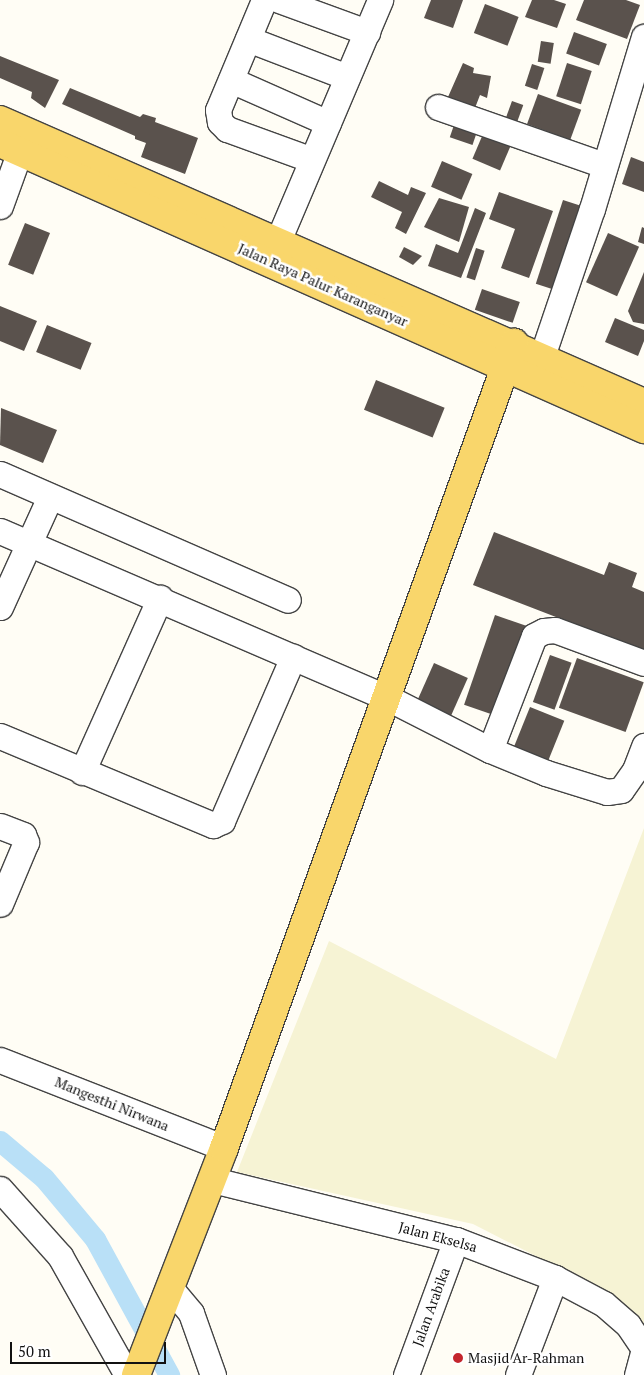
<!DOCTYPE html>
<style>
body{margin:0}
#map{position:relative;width:644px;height:1375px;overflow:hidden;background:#fffdf5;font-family:"PT Serif",serif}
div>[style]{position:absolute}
.farmland>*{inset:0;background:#f6f3d4}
.canal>*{height:21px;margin:-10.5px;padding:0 10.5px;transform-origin:10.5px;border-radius:10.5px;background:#b9e0f7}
.building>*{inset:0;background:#5a524d;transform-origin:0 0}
.roads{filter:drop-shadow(1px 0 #444) drop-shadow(-1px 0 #444) drop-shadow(0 1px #444) drop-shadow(0 -1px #444)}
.minor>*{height:25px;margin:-12.5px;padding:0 12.5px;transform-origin:12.5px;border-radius:12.5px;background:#fff}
.major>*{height:28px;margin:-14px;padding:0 14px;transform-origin:14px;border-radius:14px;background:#f9d66b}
.dots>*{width:14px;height:14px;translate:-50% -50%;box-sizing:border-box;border:2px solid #fff;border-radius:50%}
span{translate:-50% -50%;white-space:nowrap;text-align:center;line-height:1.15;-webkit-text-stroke:5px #fff;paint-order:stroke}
.street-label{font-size:14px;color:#111}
.poi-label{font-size:14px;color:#111}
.left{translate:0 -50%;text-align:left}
.scale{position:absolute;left:10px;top:1342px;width:156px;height:22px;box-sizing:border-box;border:2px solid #111;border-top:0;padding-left:6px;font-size:15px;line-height:18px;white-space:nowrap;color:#111;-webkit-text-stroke:4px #fff;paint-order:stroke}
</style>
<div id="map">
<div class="farmland">
<i style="clip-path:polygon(644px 828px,644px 1324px,617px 1301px,571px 1274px,473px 1224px,237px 1172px,329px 941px,556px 1059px)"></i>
</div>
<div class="canal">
<i style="left:0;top:1141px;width:57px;rotate:40.1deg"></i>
<i style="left:44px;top:1178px;width:80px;rotate:50.1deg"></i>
<i style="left:95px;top:1239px;width:155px;rotate:61.4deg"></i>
</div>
<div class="building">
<i style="clip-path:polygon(431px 0,463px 0,453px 28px,424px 18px)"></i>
<i style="clip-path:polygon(532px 0,554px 0,566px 4px,557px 28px,525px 17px)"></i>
<i style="clip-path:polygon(584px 0,626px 0,640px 5px,627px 39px,576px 20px)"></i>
<i style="left:485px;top:4px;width:36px;height:31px;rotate:21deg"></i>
<i style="left:574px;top:32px;width:35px;height:23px;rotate:20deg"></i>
<i style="left:541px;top:41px;width:13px;height:21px;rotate:9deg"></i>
<i style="clip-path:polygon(0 56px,59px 80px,45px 108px,31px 98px,32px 92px,0 78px)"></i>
<i style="clip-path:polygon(463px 63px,474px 68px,473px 73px,491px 76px,487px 98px,480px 95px,475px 108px,448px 97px)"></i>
<i style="left:567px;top:63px;width:26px;height:35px;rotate:18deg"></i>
<i style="left:532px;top:64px;width:13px;height:23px;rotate:18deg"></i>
<i style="clip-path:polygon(70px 88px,140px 117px,143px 114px,156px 118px,155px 122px,198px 138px,185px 174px,141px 157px,146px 143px,135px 139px,135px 136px,62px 104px)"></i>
<i style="left:538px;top:94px;width:46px;height:32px;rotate:20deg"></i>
<i style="left:512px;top:101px;width:12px;height:26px;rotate:20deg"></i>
<i style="left:455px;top:122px;width:24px;height:16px;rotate:19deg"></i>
<i style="left:483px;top:134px;width:30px;height:27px;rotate:23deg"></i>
<i style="clip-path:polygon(631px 157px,644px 162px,644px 192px,622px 184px)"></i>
<i style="left:442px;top:161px;width:33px;height:28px;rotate:23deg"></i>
<i style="clip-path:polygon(379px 181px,408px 195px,411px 187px,426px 193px,406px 234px,395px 228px,402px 212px,371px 197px)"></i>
<i style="clip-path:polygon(499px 192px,553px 211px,529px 278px,501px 268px,515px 229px,489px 219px)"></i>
<i style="clip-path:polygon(439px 198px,469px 207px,459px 242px,424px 227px)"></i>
<i style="left:563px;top:200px;width:26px;height:88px;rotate:18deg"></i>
<i style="clip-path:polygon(475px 208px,486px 213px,461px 278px,428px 266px,436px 244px,458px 253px)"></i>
<i style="left:25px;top:223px;width:27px;height:45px;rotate:22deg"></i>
<i style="clip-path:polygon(642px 227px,644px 228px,644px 244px,638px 242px)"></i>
<i style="left:608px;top:233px;width:34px;height:54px;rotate:24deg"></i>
<i style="clip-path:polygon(404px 247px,422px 256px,413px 265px,399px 257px)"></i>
<i style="left:476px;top:248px;width:9px;height:31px;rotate:18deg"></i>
<i style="clip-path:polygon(644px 272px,644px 324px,633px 322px,628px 311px)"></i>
<i style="left:482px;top:289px;width:40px;height:22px;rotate:19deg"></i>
<i style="clip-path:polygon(0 306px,37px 321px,24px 351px,0 341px)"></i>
<i style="clip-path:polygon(615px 318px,644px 330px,644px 341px,638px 356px,605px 342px)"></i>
<i style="left:47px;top:325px;width:48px;height:29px;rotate:22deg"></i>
<i style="left:376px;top:380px;width:74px;height:32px;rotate:22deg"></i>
<i style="clip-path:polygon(1px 408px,57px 430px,43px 463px,0 445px)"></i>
<i style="clip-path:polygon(494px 532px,604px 575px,609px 562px,637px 573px,632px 587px,644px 592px,644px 651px,473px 585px)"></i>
<i style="left:495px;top:615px;width:39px;height:95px;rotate:19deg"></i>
<i style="left:550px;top:655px;width:23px;height:50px;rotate:20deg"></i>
<i style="left:577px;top:658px;width:71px;height:53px;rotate:20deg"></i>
<i style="left:434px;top:663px;width:37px;height:50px;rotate:24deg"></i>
<i style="left:530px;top:707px;width:37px;height:53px;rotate:22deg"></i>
</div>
<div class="roads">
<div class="minor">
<i style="left:264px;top:0;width:119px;rotate:112.7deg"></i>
<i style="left:218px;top:110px;width:12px;rotate:81deg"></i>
<i style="left:220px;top:122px;width:10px;rotate:45deg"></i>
<i style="left:227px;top:129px;width:90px;rotate:20deg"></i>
<i style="left:279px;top:0;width:94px;rotate:20deg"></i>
<i style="left:248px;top:39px;width:106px;rotate:21deg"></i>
<i style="left:231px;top:80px;width:106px;rotate:23.9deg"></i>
<i style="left:438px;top:107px;width:176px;rotate:19.3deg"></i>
<i style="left:0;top:206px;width:77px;rotate:-70.1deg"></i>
<i style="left:277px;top:243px;width:264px;rotate:-67deg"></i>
<i style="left:535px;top:377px;width:177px;rotate:-71.3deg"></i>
<i style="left:592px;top:209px;width:180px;rotate:-73.2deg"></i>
<i style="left:0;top:474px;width:314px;rotate:23.6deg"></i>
<i style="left:0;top:531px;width:422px;rotate:23.3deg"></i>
<i style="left:388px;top:698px;width:114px;rotate:27deg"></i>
<i style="left:490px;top:750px;width:61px;rotate:22.3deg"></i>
<i style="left:546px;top:773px;width:64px;rotate:17.3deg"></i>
<i style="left:607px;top:792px;width:14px;rotate:-8deg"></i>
<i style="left:621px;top:790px;width:24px;rotate:-55deg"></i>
<i style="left:635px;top:770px;width:26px;rotate:-69deg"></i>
<i style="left:0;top:607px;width:121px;rotate:-65.6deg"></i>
<i style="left:0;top:736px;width:231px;rotate:22.7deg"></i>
<i style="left:213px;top:825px;width:10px;rotate:-24deg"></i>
<i style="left:222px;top:821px;width:179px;rotate:-66.6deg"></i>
<i style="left:490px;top:750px;width:122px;rotate:-68.9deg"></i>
<i style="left:534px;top:636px;width:11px;rotate:-27deg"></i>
<i style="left:544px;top:631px;width:11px;rotate:-5deg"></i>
<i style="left:555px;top:630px;width:95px;rotate:20.3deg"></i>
<i style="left:82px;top:772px;width:191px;rotate:-65.9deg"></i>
<i style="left:0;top:826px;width:25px;rotate:21deg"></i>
<i style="left:23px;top:835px;width:8px;rotate:67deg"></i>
<i style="left:26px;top:842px;width:67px;rotate:112.8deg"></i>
<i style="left:0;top:1060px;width:241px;rotate:21.4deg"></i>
<i style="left:213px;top:1180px;width:250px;rotate:13.9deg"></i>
<i style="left:456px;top:1240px;width:106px;rotate:21deg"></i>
<i style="left:555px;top:1278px;width:55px;rotate:28deg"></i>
<i style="left:604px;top:1304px;width:32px;rotate:41deg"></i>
<i style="left:628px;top:1325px;width:29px;rotate:56deg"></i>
<i style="left:644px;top:1349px;width:27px;rotate:105deg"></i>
<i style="left:0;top:1189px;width:90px;rotate:48.2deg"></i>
<i style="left:60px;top:1256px;width:137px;rotate:60.6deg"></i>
<i style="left:171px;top:1289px;width:31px;rotate:50deg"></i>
<i style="left:191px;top:1313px;width:66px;rotate:70.5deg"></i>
<i style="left:406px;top:1375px;width:144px;rotate:-69.7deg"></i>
<i style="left:518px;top:1375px;width:104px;rotate:-69.1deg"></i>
</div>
<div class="major">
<i style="left:0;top:120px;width:703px;rotate:23.72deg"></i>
<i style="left:0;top:143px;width:705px;rotate:23.95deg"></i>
<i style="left:136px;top:1375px;width:243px;rotate:-68.8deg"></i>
<i style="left:224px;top:1148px;width:856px;rotate:-70.19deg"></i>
</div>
</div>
<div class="dots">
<i style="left:458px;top:1358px;background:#c4262e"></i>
</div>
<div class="street-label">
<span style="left:323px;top:285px;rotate:24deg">Jalan Raya Palur Karanganyar</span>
<span style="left:112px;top:1104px;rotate:22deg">Mangesthi Nirwana</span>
<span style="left:438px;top:1237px;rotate:15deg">Jalan Ekselsa</span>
<span style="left:431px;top:1307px;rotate:-70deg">Jalan Arabika</span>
</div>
<div class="poi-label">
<span class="left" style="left:468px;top:1358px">Masjid Ar-Rahman</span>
</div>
<div class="scale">50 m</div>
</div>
